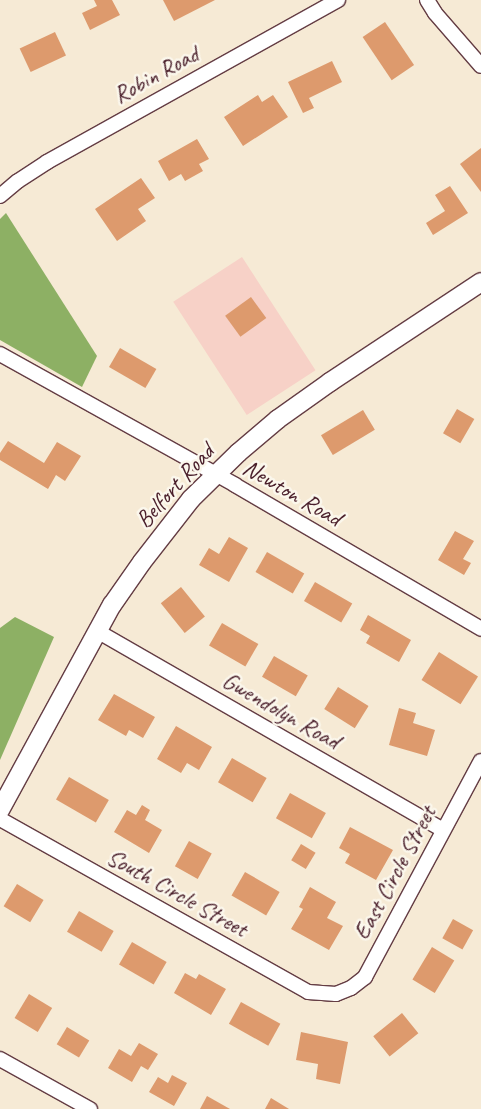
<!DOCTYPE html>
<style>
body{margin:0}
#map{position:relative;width:481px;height:1109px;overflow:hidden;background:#f6ead5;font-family:Caveat,sans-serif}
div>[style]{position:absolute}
.built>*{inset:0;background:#f7d1c7;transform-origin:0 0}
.forest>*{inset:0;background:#8db064}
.building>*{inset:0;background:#dd9a6d;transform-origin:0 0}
.roads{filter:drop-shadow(1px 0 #643d44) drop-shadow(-1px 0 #643d44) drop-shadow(0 1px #643d44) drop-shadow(0 -1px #643d44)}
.minor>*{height:14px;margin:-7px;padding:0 7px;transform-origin:7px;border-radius:7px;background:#fff}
.tertiary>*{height:18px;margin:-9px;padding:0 9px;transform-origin:9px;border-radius:9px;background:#fff}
span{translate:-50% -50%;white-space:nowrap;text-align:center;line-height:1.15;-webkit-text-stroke:5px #fbf7ec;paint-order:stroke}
.street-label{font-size:24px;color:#4a1f2b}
</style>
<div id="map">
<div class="built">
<i style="left:242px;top:257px;width:135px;height:82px;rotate:57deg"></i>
</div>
<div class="forest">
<i style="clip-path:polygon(6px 213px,97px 356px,82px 387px,0 340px,0 219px)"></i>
<i style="clip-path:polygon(15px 617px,54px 637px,0 760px,0 628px)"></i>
</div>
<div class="building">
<i style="clip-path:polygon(94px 0,112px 0,120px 15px,90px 30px,82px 13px,97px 6px)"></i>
<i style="clip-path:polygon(163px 0,215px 0,174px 21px)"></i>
<i style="left:385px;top:22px;width:52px;height:27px;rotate:56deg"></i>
<i style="left:55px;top:32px;width:26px;height:39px;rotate:65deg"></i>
<i style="clip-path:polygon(332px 61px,342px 82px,309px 98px,314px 108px,303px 113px,288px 82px)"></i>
<i style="clip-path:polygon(258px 95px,262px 102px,273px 95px,288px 117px,243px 146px,224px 117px)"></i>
<i style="clip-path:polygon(197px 139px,209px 159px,199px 164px,203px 171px,185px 181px,181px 174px,169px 181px,158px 161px)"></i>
<i style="clip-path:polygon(481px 148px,481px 192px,460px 164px)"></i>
<i style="clip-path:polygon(141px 178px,155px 198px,138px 209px,146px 221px,117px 241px,95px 209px)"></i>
<i style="clip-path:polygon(450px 186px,468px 213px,433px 235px,426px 223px,445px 211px,435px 195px)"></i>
<i style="left:251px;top:297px;width:26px;height:32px;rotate:54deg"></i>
<i style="left:120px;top:348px;width:42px;height:22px;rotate:30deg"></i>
<i style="left:457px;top:409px;width:20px;height:28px;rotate:30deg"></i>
<i style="left:363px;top:410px;width:23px;height:49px;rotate:59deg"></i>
<i style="clip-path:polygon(8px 441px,44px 463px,57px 442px,81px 456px,65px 481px,56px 475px,48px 489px,0 460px,0 453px)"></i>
<i style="clip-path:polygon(455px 531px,474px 541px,463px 559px,471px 563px,464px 575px,438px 560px)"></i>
<i style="clip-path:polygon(229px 537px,248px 548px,229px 582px,199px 565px,209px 548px,219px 554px)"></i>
<i style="left:267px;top:552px;width:43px;height:23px;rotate:30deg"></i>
<i style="left:315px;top:582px;width:43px;height:22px;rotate:30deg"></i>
<i style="left:181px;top:587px;width:38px;height:26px;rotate:51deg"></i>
<i style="clip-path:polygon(368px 615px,411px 640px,399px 662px,366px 643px,370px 636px,360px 630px)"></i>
<i style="left:222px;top:623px;width:42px;height:26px;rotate:30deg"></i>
<i style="left:439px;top:652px;width:46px;height:33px;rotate:32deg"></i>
<i style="left:274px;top:656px;width:39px;height:24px;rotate:30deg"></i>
<i style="left:338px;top:687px;width:36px;height:26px;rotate:32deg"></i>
<i style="clip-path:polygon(114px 694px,155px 717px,143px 738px,129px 730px,126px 736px,98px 720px)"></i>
<i style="clip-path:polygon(399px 708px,416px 713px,413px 723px,435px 730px,427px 756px,389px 745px)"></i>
<i style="clip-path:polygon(176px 726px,212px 747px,199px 770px,187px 763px,181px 773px,157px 759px)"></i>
<i style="left:232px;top:758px;width:40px;height:28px;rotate:30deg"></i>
<i style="left:69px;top:777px;width:46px;height:26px;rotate:30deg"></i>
<i style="left:290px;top:793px;width:41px;height:29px;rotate:29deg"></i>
<i style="clip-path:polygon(142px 805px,150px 810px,145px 820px,162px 830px,149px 853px,114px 832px,127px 810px,136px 815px)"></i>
<i style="clip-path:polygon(350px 827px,393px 850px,376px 880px,345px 863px,350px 854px,339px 848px)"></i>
<i style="left:189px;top:841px;width:26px;height:29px;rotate:29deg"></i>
<i style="left:301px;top:844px;width:17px;height:19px;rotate:31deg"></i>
<i style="left:245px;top:872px;width:40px;height:27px;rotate:30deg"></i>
<i style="left:17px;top:884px;width:31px;height:26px;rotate:31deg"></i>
<i style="clip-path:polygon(310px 887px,336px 902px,327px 918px,343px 926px,329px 950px,291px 929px,303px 909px,299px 907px)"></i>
<i style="left:79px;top:911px;width:40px;height:24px;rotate:30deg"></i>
<i style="left:453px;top:919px;width:23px;height:22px;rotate:29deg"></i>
<i style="left:132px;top:942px;width:40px;height:26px;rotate:30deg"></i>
<i style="left:432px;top:947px;width:26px;height:38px;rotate:31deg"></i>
<i style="clip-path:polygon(185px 973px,196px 979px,199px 974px,226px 989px,211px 1015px,174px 993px)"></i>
<i style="left:29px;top:994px;width:27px;height:28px;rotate:31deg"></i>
<i style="left:241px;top:1002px;width:45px;height:25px;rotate:29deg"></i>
<i style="left:402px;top:1013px;width:26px;height:37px;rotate:51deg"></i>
<i style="left:67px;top:1027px;width:26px;height:20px;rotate:31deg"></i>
<i style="clip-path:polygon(301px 1032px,348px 1042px,340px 1084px,316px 1079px,318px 1064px,296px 1060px)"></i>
<i style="clip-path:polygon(139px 1043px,158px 1054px,148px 1070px,141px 1066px,132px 1082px,108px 1068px,119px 1049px,131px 1056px)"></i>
<i style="clip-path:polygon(172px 1075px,187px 1083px,174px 1106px,149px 1092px,158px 1077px,168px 1083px)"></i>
<i style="clip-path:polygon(207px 1096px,230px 1109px,200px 1109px)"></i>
<i style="clip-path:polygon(271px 1098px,289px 1109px,265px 1109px)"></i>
</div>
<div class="roads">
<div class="minor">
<i style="left:427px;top:0;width:15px;rotate:58deg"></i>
<i style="left:435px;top:13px;width:70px;rotate:49deg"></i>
<i style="left:0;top:196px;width:23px;rotate:-40deg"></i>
<i style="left:18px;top:181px;width:35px;rotate:-33deg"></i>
<i style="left:47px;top:162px;width:333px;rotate:-29.1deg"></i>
<i style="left:0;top:354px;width:269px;rotate:29.1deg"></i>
<i style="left:235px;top:485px;width:285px;rotate:30.3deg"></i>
<i style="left:97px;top:631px;width:399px;rotate:29.9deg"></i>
<i style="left:0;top:819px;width:353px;rotate:29.3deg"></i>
<i style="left:308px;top:992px;width:28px;rotate:4deg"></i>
<i style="left:336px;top:994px;width:16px;rotate:-22deg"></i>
<i style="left:351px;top:988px;width:18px;rotate:-38deg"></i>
<i style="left:365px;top:977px;width:245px;rotate:-61.8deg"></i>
<i style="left:0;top:1059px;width:103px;rotate:29.1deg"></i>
</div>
<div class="tertiary">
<i style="left:0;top:810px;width:234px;rotate:-61.4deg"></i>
<i style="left:112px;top:605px;width:52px;rotate:-55.1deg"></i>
<i style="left:142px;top:562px;width:80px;rotate:-52.1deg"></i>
<i style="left:191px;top:499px;width:66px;rotate:-44.4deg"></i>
<i style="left:238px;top:453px;width:52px;rotate:-40.4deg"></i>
<i style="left:278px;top:419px;width:64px;rotate:-35.4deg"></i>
<i style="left:330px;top:382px;width:181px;rotate:-33.5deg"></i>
</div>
</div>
<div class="street-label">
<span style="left:156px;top:75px;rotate:-29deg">Robin Road</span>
<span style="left:175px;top:486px;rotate:-48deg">Belfort Road</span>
<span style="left:292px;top:493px;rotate:30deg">Newton Road</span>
<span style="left:281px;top:711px;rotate:30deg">Gwendolyn Road</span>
<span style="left:395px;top:873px;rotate:-62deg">East Circle Street</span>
<span style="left:177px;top:893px;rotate:29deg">South Circle Street</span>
</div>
</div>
